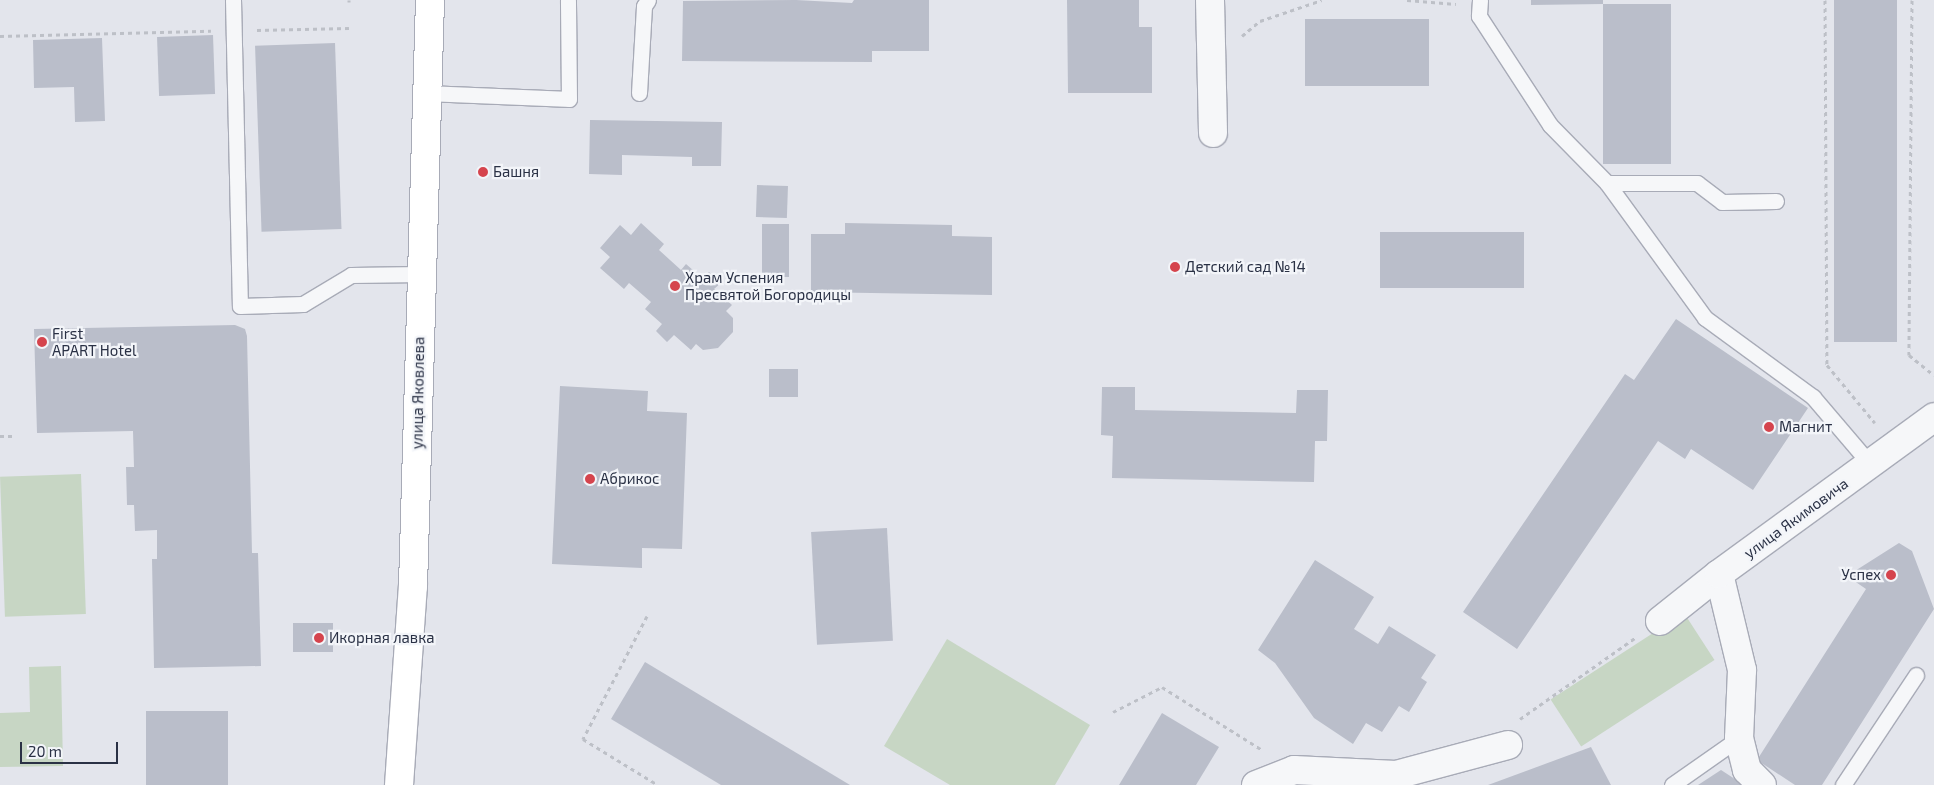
<!DOCTYPE html>
<meta charset="utf-8">
<style>
body{margin:0}
#map{position:relative;width:1934px;height:785px;overflow:hidden;background:#e3e5ec;font-family:"Exo 2",sans-serif}
div>[style]{position:absolute}
.green>*{inset:0;background:#c7d6c4;transform-origin:0 0}
.building>*{inset:0;background:#babeca;transform-origin:0 0}
.path>*{height:3px;margin-top:-1.5px;transform-origin:0;background:repeating-linear-gradient(90deg,#bdc0c7 0 4px,transparent 0 8px)}
.roads{filter:drop-shadow(1px 0 #a8abb7) drop-shadow(-1px 0 #a8abb7) drop-shadow(0 1px #a8abb7) drop-shadow(0 -1px #a8abb7)}
.lane>*{height:15px;margin:-7.5px;padding:0 7.5px;transform-origin:7.5px;border-radius:7.5px;background:#f6f7f9}
.street>*{height:28px;margin:-14px;padding:0 14px;transform-origin:14px;border-radius:14px;background:#f6f7f9}
.secondary>*{height:28px;margin:-14px;padding:0 14px;transform-origin:14px;border-radius:14px;background:#fff}
.dots>*{width:14px;height:14px;translate:-50% -50%;box-sizing:border-box;border:2px solid #f3f5f9;border-radius:50%}
span{translate:-50% -50%;white-space:nowrap;text-align:center;line-height:1.15;-webkit-text-stroke:4.5px #f3f5f9;paint-order:stroke}
.poi-label{font-size:15px;color:#2a3145}
.left{translate:0 -50%;text-align:left}
.right{translate:-100% -50%;text-align:right}
.street-label{font-size:15px;color:#2a3145}
.scale{position:absolute;left:20px;top:742px;width:98px;height:22px;box-sizing:border-box;border:2px solid #2a3145;border-top:0;padding-left:6px;font-size:15px;line-height:18px;white-space:nowrap;color:#2a3145;-webkit-text-stroke:4px #f3f5f9;paint-order:stroke}
</style>
<div id="map">
<div class="green">
<i style="left:81px;top:474px;width:140px;height:81px;rotate:88deg"></i>
<i style="left:1684px;top:613px;width:56px;height:159px;rotate:57deg"></i>
<i style="clip-path:polygon(947px 639px,1090px 725px,1055px 785px,950px 785px,884px 746px)"></i>
<i style="clip-path:polygon(61px 666px,63px 766px,0 767px,0 713px,30px 712px,29px 667px)"></i>
</div>
<div class="building">
<i style="clip-path:polygon(796px 0,852px 3px,854px 0,929px 0,929px 51px,872px 51px,872px 62px,682px 61px,683px 1px)"></i>
<i style="clip-path:polygon(1067px 0,1139px 0,1139px 27px,1152px 27px,1152px 93px,1068px 93px)"></i>
<i style="clip-path:polygon(1531px 0,1603px 0,1603px 4px,1531px 5px)"></i>
<i style="left:1834px;top:0;width:63px;height:342px"></i>
<i style="left:1603px;top:4px;width:68px;height:160px"></i>
<i style="left:1305px;top:19px;width:124px;height:67px"></i>
<i style="left:213px;top:35px;width:59px;height:56px;rotate:88deg"></i>
<i style="clip-path:polygon(102px 38px,105px 121px,75px 122px,74px 87px,34px 88px,33px 40px)"></i>
<i style="left:335px;top:43px;width:186px;height:80px;rotate:88deg"></i>
<i style="clip-path:polygon(590px 120px,722px 122px,721px 166px,692px 166px,692px 157px,622px 155px,622px 175px,589px 174px)"></i>
<i style="left:757px;top:185px;width:31px;height:32px;rotate:2deg"></i>
<i style="clip-path:polygon(641px 223px,664px 244px,659px 250px,681px 270px,686px 264px,703px 279px,709px 272px,721px 283px,714px 289px,732px 305px,726px 311px,733px 318px,733px 332px,718px 348px,703px 350px,696px 344px,691px 350px,674px 335px,667px 342px,656px 331px,662px 324px,645px 309px,651px 302px,629px 283px,624px 289px,600px 268px,610px 257px,600px 248px,620px 225px,631px 235px)"></i>
<i style="clip-path:polygon(845px 223px,952px 225px,952px 236px,992px 237px,992px 295px,811px 292px,811px 234px,845px 234px)"></i>
<i style="left:762px;top:224px;width:27px;height:53px"></i>
<i style="left:1380px;top:232px;width:144px;height:56px"></i>
<i style="clip-path:polygon(1676px 319px,1808px 408px,1753px 490px,1691px 449px,1685px 459px,1658px 441px,1517px 649px,1463px 612px,1625px 374px,1634px 380px)"></i>
<i style="clip-path:polygon(235px 325px,245px 329px,247px 336px,252px 553px,258px 553px,261px 666px,154px 668px,152px 559px,157px 559px,157px 530px,135px 531px,134px 505px,127px 505px,126px 467px,134px 467px,133px 431px,37px 433px,34px 329px)"></i>
<i style="left:769px;top:369px;width:29px;height:28px"></i>
<i style="clip-path:polygon(560px 386px,648px 391px,647px 411px,687px 413px,682px 549px,642px 548px,642px 568px,552px 564px)"></i>
<i style="clip-path:polygon(1102px 387px,1135px 387px,1135px 410px,1296px 413px,1297px 390px,1328px 390px,1327px 441px,1315px 441px,1314px 482px,1112px 478px,1113px 436px,1101px 435px)"></i>
<i style="left:887px;top:528px;width:113px;height:76px;rotate:87deg"></i>
<i style="clip-path:polygon(1899px 543px,1912px 551px,1934px 609px,1822px 785px,1795px 785px,1757px 760px,1866px 589px,1847px 576px)"></i>
<i style="clip-path:polygon(1315px 560px,1374px 597px,1354px 629px,1378px 644px,1389px 626px,1436px 655px,1421px 678px,1427px 682px,1409px 712px,1399px 706px,1382px 732px,1366px 723px,1353px 744px,1314px 718px,1275px 663px,1258px 650px)"></i>
<i style="left:293px;top:623px;width:40px;height:29px"></i>
<i style="clip-path:polygon(645px 662px,850px 785px,721px 785px,611px 719px)"></i>
<i style="left:146px;top:711px;width:82px;height:74px"></i>
<i style="clip-path:polygon(1162px 713px,1219px 747px,1196px 785px,1119px 785px)"></i>
<i style="clip-path:polygon(1591px 747px,1611px 785px,1488px 785px)"></i>
<i style="clip-path:polygon(1721px 770px,1744px 785px,1698px 785px)"></i>
</div>
<div class="path">
<i style="left:349px;top:0;width:2px;rotate:90deg"></i>
<i style="left:1407px;top:0;width:49px;rotate:4.7deg"></i>
<i style="left:1825px;top:0;width:365px;rotate:89.7deg"></i>
<i style="left:1827px;top:365px;width:75px;rotate:50.4deg"></i>
<i style="left:1912px;top:0;width:355px;rotate:90.5deg"></i>
<i style="left:1909px;top:355px;width:32px;rotate:39deg"></i>
<i style="left:257px;top:30px;width:92px;rotate:-1.2deg"></i>
<i style="left:0;top:36px;width:211px;rotate:-1.4deg"></i>
<i style="left:1242px;top:36px;width:23px;rotate:-40deg"></i>
<i style="left:1260px;top:21px;width:65px;rotate:-18.7deg"></i>
<i style="left:0;top:436px;width:15px"></i>
<i style="left:647px;top:616px;width:139px;rotate:117.5deg"></i>
<i style="left:583px;top:739px;width:88px;rotate:31.5deg"></i>
<i style="left:1113px;top:712px;width:55px;rotate:-27deg"></i>
<i style="left:1162px;top:687px;width:117px;rotate:32.1deg"></i>
<i style="left:1520px;top:719px;width:141px;rotate:-35.2deg"></i>
</div>
<div class="roads">
<div class="lane">
<i style="left:233px;top:0;width:306px;rotate:88.7deg"></i>
<i style="left:240px;top:306px;width:63px;rotate:-1.8deg"></i>
<i style="left:303px;top:304px;width:56px;rotate:-31.1deg"></i>
<i style="left:351px;top:275px;width:70px;rotate:-0.8deg"></i>
<i style="left:1480px;top:0;width:16px;rotate:94deg"></i>
<i style="left:1479px;top:16px;width:130px;rotate:56.9deg"></i>
<i style="left:1550px;top:125px;width:81px;rotate:45.5deg"></i>
<i style="left:1607px;top:183px;width:90px"></i>
<i style="left:1697px;top:183px;width:31px;rotate:37deg"></i>
<i style="left:1722px;top:202px;width:54px;rotate:-1.1deg"></i>
<i style="left:427px;top:93px;width:142px;rotate:2.4deg"></i>
<i style="left:569px;top:99px;width:99px;rotate:-90.6deg"></i>
<i style="left:639px;top:93px;width:87px;rotate:-86.7deg"></i>
<i style="left:644px;top:6px;width:7px;rotate:-56deg"></i>
<i style="left:1607px;top:183px;width:167px;rotate:54deg"></i>
<i style="left:1705px;top:318px;width:134px;rotate:36.2deg"></i>
<i style="left:1813px;top:397px;width:88px;rotate:49.6deg"></i>
<i style="left:1672px;top:785px;width:82px;rotate:-35deg"></i>
<i style="left:1843px;top:785px;width:132px;rotate:-56.4deg"></i>
</div>
<div class="street">
<i style="left:1210px;top:0;width:133px;rotate:88.7deg"></i>
<i style="left:1719px;top:574px;width:99px;rotate:76.5deg"></i>
<i style="left:1742px;top:670px;width:68px;rotate:92.5deg"></i>
<i style="left:1739px;top:738px;width:33px;rotate:76deg"></i>
<i style="left:1747px;top:770px;width:21px;rotate:45deg"></i>
<i style="left:1660px;top:621px;width:75px;rotate:-38.5deg"></i>
<i style="left:1719px;top:574px;width:266px;rotate:-36.1deg"></i>
<i style="left:1256px;top:785px;width:41px;rotate:-21.5deg"></i>
<i style="left:1294px;top:770px;width:102px;rotate:2.8deg"></i>
<i style="left:1396px;top:775px;width:116px;rotate:-15deg"></i>
</div>
<div class="secondary">
<i style="left:399px;top:785px;width:199px;rotate:-86deg"></i>
<i style="left:413px;top:586px;width:586px;rotate:-88.34deg"></i>
</div>
</div>
<div class="dots">
<i style="left:483px;top:172px;background:#d5444d"></i>
<i style="left:1175px;top:267px;background:#d5444d"></i>
<i style="left:675px;top:286px;background:#d5444d"></i>
<i style="left:42px;top:342px;background:#d5444d"></i>
<i style="left:1769px;top:427px;background:#d5444d"></i>
<i style="left:590px;top:479px;background:#d5444d"></i>
<i style="left:1891px;top:575px;background:#d5444d"></i>
<i style="left:319px;top:638px;background:#d5444d"></i>
</div>
<div class="poi-label">
<span class="left" style="left:493px;top:172px">Башня</span>
<span class="left" style="left:1185px;top:267px">Детский сад №14</span>
<span class="left" style="left:685px;top:286px">Храм Успения<br>Пресвятой Богородицы</span>
<span class="left" style="left:52px;top:342px">First<br>APART Hotel</span>
<span class="left" style="left:1779px;top:427px">Магнит</span>
<span class="left" style="left:600px;top:479px">Абрикос</span>
<span class="right" style="left:1881px;top:575px">Успех</span>
<span class="left" style="left:329px;top:638px">Икорная лавка</span>
</div>
<div class="street-label">
<span style="left:418px;top:393px;rotate:-89deg">улица Яковлева</span>
<span style="left:1796px;top:518px;rotate:-36deg">улица Якимовича</span>
</div>
<div class="scale">20 m</div>
</div>
